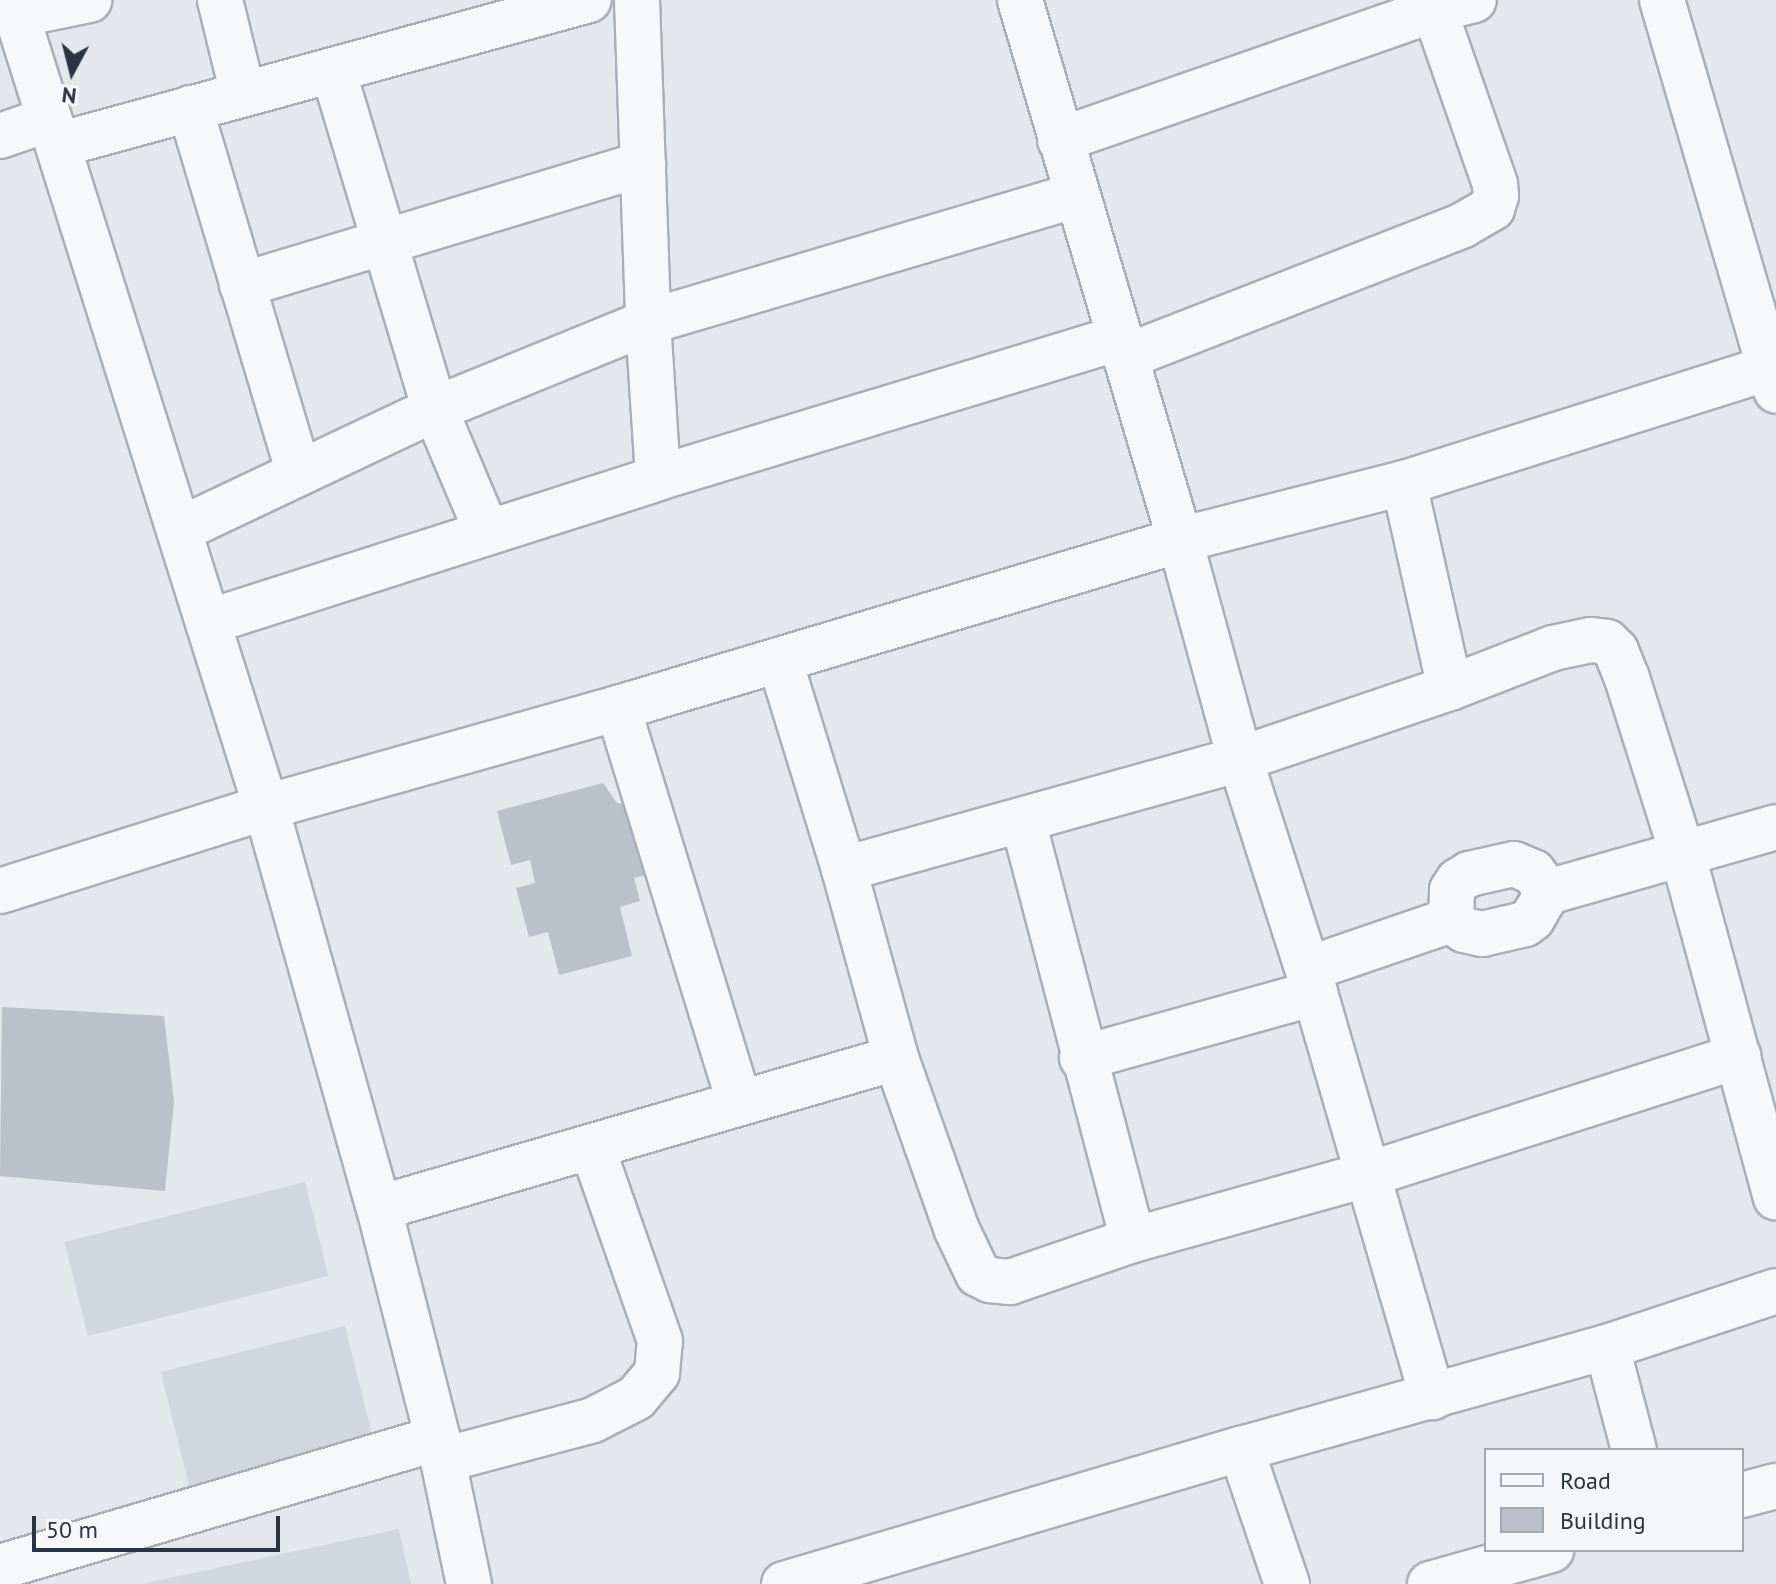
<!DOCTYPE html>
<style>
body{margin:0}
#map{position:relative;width:1776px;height:1584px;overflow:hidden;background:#e4e7ec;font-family:"PT Sans",sans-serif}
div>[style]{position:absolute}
.built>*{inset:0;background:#d2d6de;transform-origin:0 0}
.building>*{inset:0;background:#bbc0ca}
.roads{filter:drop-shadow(2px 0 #a9aeb7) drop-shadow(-2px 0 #a9aeb7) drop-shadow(0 2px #a9aeb7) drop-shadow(0 -2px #a9aeb7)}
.minor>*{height:44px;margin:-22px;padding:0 22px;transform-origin:22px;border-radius:22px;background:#f7f8fa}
span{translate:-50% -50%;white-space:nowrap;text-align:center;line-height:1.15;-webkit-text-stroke:6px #f4f6f9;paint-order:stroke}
.legend{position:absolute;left:1484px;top:1448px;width:260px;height:104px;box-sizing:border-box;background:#f4f6f9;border:2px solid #a4a8b1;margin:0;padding:10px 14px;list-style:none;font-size:24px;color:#2b3445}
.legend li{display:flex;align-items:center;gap:16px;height:40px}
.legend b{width:40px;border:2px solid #a4a8b1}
.north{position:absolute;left:32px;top:32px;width:80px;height:80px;-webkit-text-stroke:6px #f4f6f9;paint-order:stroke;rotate:187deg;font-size:22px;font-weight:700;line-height:32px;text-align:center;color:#2b3445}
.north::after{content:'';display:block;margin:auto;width:28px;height:36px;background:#2b3445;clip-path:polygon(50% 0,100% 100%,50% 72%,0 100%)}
.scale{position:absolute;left:32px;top:1516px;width:248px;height:36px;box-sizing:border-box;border:4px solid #2b3445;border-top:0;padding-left:10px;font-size:24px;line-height:28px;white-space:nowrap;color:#2b3445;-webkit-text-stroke:6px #f4f6f9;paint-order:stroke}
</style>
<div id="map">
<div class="built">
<i style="left:305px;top:1182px;width:97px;height:248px;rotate:76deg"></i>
<i style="left:345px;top:1326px;width:120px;height:190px;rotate:76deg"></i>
<i style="clip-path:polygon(399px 1529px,411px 1584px,142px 1584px)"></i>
</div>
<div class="building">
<i style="clip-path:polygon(603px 783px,617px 803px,633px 805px,651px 874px,634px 878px,640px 901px,620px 907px,632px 956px,559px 975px,548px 932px,529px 937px,516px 888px,535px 883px,530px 860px,511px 865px,497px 811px)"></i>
<i style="clip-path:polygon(2px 1007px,164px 1016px,174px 1102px,165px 1191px,0 1176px)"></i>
</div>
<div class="roads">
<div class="minor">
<i style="left:12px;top:0;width:846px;rotate:72.53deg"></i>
<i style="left:266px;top:807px;width:417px;rotate:74.3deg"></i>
<i style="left:379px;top:1208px;width:260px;rotate:75.7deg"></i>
<i style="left:443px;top:1460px;width:127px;rotate:78.2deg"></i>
<i style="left:220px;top:0;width:97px;rotate:76.3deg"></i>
<i style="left:637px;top:0;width:322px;rotate:88deg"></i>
<i style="left:648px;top:322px;width:156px;rotate:86.3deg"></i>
<i style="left:1020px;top:0;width:563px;rotate:73.5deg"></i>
<i style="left:1180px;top:540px;width:227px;rotate:74.7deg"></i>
<i style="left:1240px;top:759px;width:246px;rotate:72.2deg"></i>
<i style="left:1315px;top:993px;width:421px;rotate:73.8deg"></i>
<i style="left:1662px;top:0;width:407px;rotate:73.7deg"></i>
<i style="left:16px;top:15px;width:75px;rotate:-11.6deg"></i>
<i style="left:333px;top:70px;width:354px;rotate:73.3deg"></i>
<i style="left:435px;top:409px;width:134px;rotate:67.1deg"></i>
<i style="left:190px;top:108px;width:381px;rotate:73.4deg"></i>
<i style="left:0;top:136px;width:52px;rotate:-19.1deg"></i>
<i style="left:1060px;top:140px;width:396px;rotate:-19.2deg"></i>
<i style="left:1434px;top:10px;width:41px;rotate:-14deg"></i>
<i style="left:58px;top:145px;width:550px;rotate:-15.27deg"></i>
<i style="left:242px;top:285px;width:419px;rotate:-16.8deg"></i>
<i style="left:1125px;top:357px;width:363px;rotate:-21.3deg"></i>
<i style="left:1463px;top:225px;width:34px;rotate:-30deg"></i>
<i style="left:1492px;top:208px;width:13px;rotate:-72deg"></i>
<i style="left:1496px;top:196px;width:12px;rotate:-95deg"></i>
<i style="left:1495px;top:184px;width:195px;rotate:-109.2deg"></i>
<i style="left:1404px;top:483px;width:210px;rotate:77.4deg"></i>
<i style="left:179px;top:530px;width:283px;rotate:-25.3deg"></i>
<i style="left:435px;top:409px;width:230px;rotate:-22.2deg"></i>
<i style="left:648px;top:322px;width:446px;rotate:-16.5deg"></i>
<i style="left:208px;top:622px;width:472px;rotate:-17.7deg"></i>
<i style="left:658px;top:478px;width:483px;rotate:-16.9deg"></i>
<i style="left:780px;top:661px;width:218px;rotate:72.9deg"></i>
<i style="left:844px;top:869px;width:196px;rotate:74.6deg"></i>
<i style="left:896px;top:1058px;width:182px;rotate:70.5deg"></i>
<i style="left:957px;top:1230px;width:49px;rotate:64.5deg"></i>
<i style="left:978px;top:1274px;width:13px;rotate:27deg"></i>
<i style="left:990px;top:1280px;width:20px;rotate:6deg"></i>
<i style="left:1010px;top:1282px;width:130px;rotate:-18.9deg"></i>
<i style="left:1133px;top:1240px;width:242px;rotate:-15.6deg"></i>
<i style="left:1366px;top:1175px;width:391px;rotate:-17.7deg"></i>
<i style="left:618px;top:708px;width:411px;rotate:72.9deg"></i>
<i style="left:1023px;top:821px;width:433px;rotate:75.3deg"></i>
<i style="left:1514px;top:864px;width:21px;rotate:23deg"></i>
<i style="left:1533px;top:872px;width:25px;rotate:53deg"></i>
<i style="left:1548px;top:892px;width:31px;rotate:121deg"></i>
<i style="left:1532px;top:919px;width:9px;rotate:144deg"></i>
<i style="left:1525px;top:924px;width:44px;rotate:166.9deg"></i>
<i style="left:1482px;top:934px;width:18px;rotate:-167deg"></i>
<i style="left:1464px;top:930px;width:16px;rotate:-142deg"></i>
<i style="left:1451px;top:920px;width:30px;rotate:-88deg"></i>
<i style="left:1452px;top:890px;width:11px;rotate:-56deg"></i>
<i style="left:1458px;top:881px;width:13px;rotate:-32deg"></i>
<i style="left:1469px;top:874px;width:46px;rotate:-12.5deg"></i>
<i style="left:844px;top:869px;width:411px;rotate:-15.5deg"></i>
<i style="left:1240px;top:759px;width:222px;rotate:-18.7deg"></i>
<i style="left:1450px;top:688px;width:110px;rotate:-21.2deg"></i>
<i style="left:1553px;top:648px;width:39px;rotate:-12deg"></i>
<i style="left:1591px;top:640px;width:16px;rotate:7deg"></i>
<i style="left:1607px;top:642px;width:13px;rotate:45deg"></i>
<i style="left:1616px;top:651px;width:29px;rotate:68deg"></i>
<i style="left:1627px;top:678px;width:182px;rotate:72.5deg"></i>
<i style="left:1682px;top:852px;width:358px;rotate:74.8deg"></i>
<i style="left:0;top:891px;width:279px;rotate:-17.5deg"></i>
<i style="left:266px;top:807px;width:366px;rotate:-15.7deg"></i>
<i style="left:618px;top:708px;width:587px;rotate:-16.64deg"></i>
<i style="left:1180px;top:540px;width:231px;rotate:-14.3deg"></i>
<i style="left:1404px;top:483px;width:390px;rotate:-17.5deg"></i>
<i style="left:1548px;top:892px;width:237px;rotate:-15.9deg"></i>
<i style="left:1308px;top:969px;width:151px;rotate:-18.9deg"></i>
<i style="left:1082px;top:1058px;width:242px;rotate:-15.6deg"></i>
<i style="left:379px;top:1208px;width:538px;rotate:-16.18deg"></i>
<i style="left:1607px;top:1347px;width:106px;rotate:75.3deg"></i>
<i style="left:1241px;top:1449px;width:143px;rotate:71.2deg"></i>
<i style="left:443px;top:1460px;width:155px;rotate:-14.9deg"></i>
<i style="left:593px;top:1420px;width:48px;rotate:-27.1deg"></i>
<i style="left:636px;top:1398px;width:33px;rotate:-50deg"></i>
<i style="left:657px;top:1373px;width:32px;rotate:-85deg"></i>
<i style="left:660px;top:1341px;width:206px;rotate:-109.3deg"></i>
<i style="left:1742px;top:1495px;width:35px;rotate:-15deg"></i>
<i style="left:0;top:1567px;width:456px;rotate:-16.4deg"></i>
<i style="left:784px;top:1584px;width:477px;rotate:-16.5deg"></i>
<i style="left:1241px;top:1449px;width:380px;rotate:-15.6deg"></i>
<i style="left:1607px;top:1347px;width:178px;rotate:-18.3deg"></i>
<i style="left:1430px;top:1584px;width:126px;rotate:-15.7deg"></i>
</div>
</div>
<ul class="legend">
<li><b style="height:10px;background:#f7f8fa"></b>Road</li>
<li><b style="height:22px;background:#bbc0ca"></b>Building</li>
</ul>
<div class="north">N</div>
<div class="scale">50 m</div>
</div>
